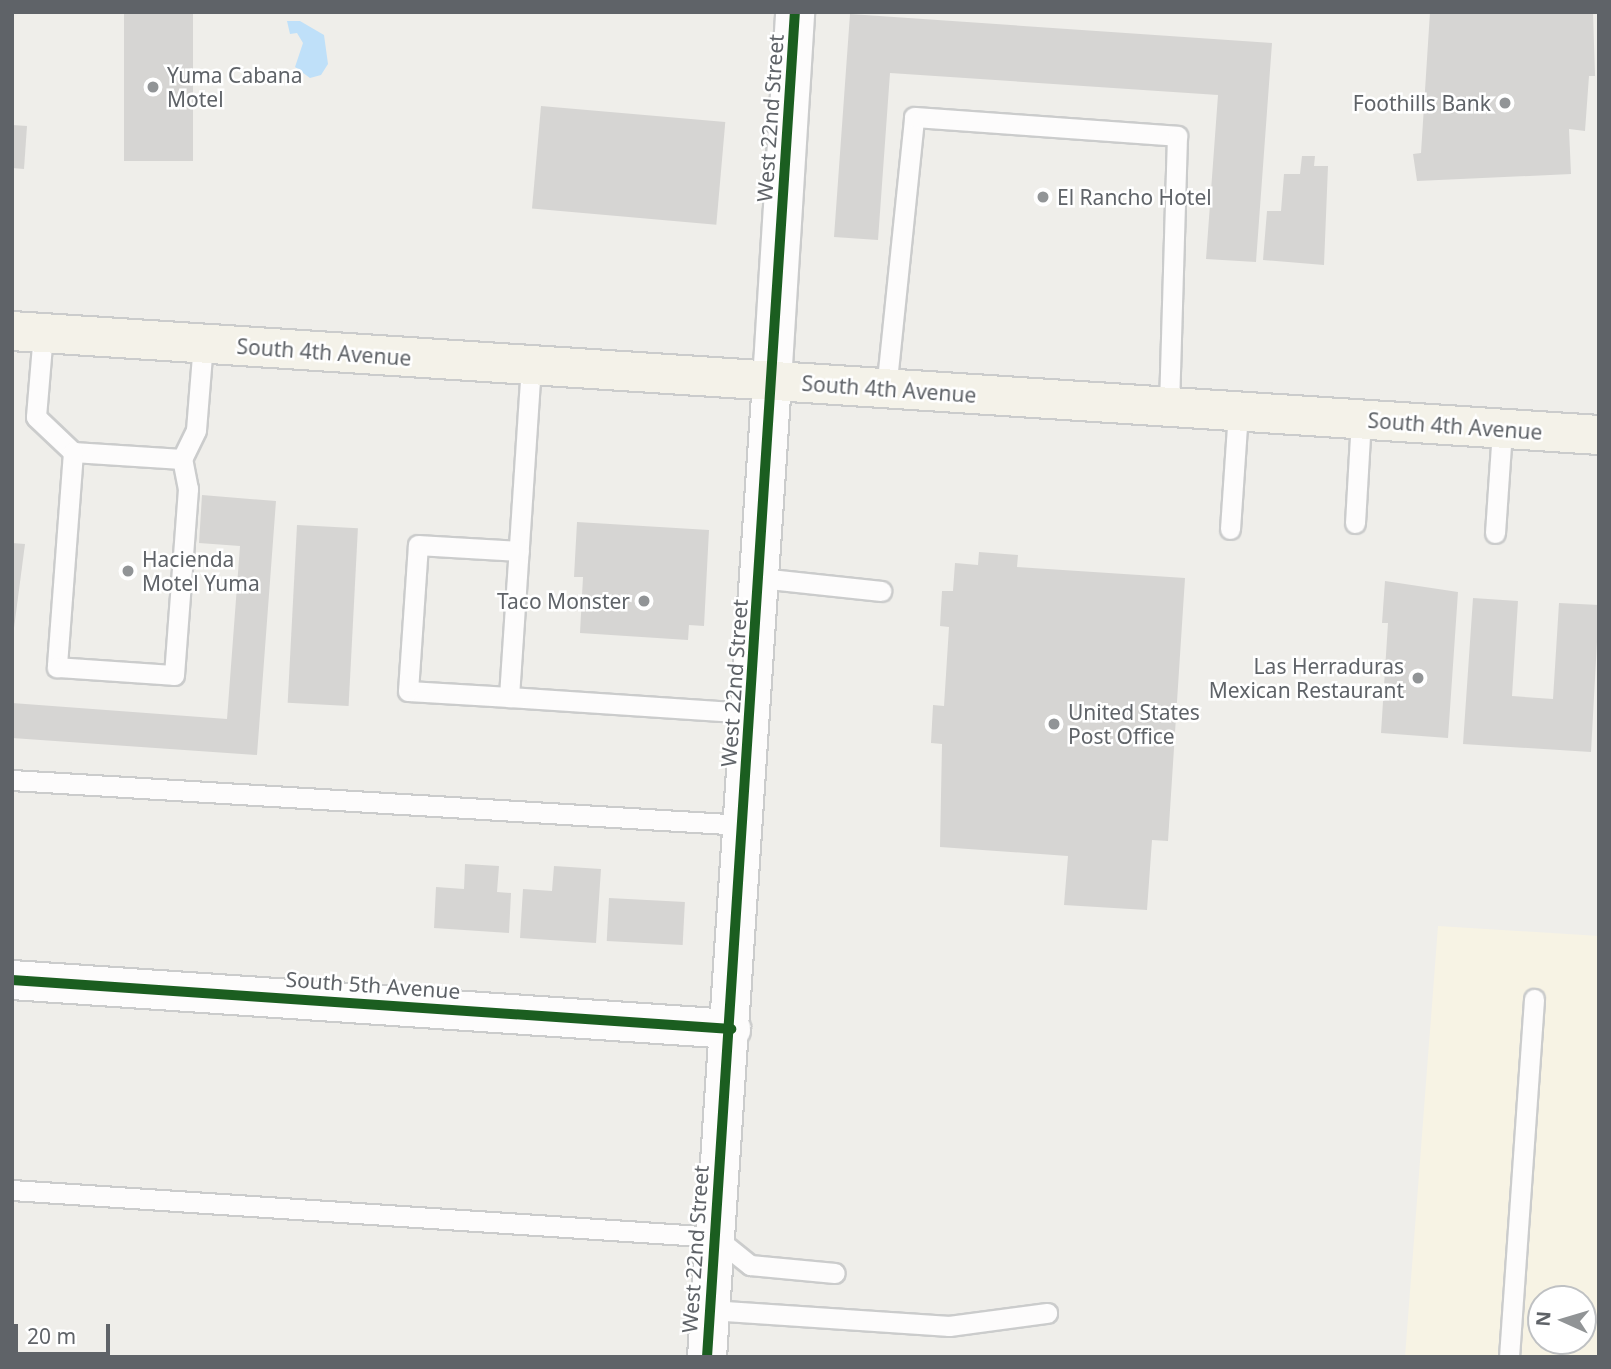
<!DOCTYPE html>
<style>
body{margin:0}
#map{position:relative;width:1611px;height:1369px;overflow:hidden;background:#efeeea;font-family:"Noto Sans",sans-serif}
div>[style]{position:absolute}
.commercial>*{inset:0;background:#f7f3e4}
.water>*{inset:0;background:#bfe0f9}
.building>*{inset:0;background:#d6d5d3;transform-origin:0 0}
.roads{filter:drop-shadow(2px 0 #cbcccc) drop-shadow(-2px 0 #cbcccc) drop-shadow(0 2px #cbcccc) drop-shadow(0 -2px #cbcccc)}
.lane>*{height:19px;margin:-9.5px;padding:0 9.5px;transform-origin:9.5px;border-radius:9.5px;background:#fdfcfc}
.street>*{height:38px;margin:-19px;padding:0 19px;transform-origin:19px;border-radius:19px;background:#fdfcfc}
.secondary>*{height:38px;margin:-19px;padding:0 19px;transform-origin:19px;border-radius:19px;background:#fdfcfc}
.primary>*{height:38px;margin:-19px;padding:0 19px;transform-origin:19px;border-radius:19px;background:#f4f2e9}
.cycleway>*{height:10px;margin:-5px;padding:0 5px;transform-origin:5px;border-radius:5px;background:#1b5e20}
.dots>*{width:19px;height:19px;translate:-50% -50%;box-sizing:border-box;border:4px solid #fff;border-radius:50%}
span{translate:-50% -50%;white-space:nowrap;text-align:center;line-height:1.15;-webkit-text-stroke:5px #fff;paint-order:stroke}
.poi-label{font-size:21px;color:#5f6368}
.left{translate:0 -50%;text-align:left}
.right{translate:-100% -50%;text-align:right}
.street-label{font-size:21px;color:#5f6368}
.frame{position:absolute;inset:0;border:14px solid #5f6368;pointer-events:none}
.north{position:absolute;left:1527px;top:1285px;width:70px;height:70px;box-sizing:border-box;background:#fff;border:2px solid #bfc1c3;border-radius:50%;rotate:274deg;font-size:19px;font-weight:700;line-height:28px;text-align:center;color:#5f6368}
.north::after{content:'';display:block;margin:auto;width:24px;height:32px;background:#919496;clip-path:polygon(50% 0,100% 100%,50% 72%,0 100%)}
.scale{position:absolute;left:14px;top:1324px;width:96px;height:32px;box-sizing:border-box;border:4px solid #5f6368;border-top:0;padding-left:9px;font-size:21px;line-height:24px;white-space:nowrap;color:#5f6368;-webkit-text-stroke:5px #fff;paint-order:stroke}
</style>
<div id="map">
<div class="commercial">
<i style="clip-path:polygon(evenodd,1438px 926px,1599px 936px,1599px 1357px,1405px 1357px,1438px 926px,1541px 1299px,1583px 1299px,1583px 1341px,1541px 1341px,1541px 1299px)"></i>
</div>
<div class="water">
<i style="clip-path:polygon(287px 21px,300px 21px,324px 35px,328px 64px,321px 75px,310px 78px,295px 67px,303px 43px,297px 33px,290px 34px)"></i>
</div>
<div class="building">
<i style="left:124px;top:12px;width:69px;height:149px"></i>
<i style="clip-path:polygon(1430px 12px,1593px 12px,1595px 76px,1589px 76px,1585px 131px,1569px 129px,1571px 174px,1417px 181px,1413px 154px,1421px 153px)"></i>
<i style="clip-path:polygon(850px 14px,1272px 43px,1256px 262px,1206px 259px,1218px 95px,890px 73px,878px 240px,834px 237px)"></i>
<i style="left:541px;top:106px;width:185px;height:103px;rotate:5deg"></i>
<i style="clip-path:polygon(12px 125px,27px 126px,24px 169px,12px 168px)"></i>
<i style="clip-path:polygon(1302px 156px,1315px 156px,1314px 166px,1328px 166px,1324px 265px,1263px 260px,1267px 211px,1281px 211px,1284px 174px,1300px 174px)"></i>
<i style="clip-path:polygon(202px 495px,276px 501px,257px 755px,12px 738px,12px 703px,227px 719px,240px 546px,199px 543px)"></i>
<i style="clip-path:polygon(577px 522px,709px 530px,704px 626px,689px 625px,688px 640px,580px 633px,583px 577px,574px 577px)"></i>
<i style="left:297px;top:525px;width:61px;height:178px;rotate:3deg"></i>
<i style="clip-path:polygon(12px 543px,25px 544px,14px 628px,12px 628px)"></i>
<i style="clip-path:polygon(979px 552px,1018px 555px,1017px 567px,1185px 578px,1168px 841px,1152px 840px,1147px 910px,1064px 905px,1068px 856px,940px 847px,942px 744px,931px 743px,933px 705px,944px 706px,949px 627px,940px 626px,942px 591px,953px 591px,955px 563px,978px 565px)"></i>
<i style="clip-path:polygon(1385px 581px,1458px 592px,1448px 738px,1381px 733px,1388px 623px,1382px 623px)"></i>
<i style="clip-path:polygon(1473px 598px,1518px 601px,1512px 696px,1553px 699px,1559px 603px,1599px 605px,1591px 752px,1463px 744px)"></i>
<i style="clip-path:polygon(465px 864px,499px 866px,497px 892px,511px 893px,509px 933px,434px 928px,436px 887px,464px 889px)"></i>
<i style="clip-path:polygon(554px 866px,601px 869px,596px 943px,520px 938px,523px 889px,552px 891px)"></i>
<i style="left:609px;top:898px;width:76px;height:43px;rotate:3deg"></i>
</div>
<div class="roads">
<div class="lane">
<i style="left:43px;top:333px;width:84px;rotate:94.8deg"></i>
<i style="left:36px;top:417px;width:51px;rotate:43.4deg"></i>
<i style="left:73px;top:452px;width:109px;rotate:3.7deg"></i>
<i style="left:182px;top:459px;width:32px;rotate:-64deg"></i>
<i style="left:196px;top:430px;width:87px;rotate:-85.4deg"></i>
<i style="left:531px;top:365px;width:333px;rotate:93.8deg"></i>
<i style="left:509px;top:697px;width:243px;rotate:3.8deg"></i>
<i style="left:886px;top:390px;width:274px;rotate:-84.1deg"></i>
<i style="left:914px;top:117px;width:264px;rotate:4.1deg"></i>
<i style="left:1177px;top:136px;width:271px;rotate:91.7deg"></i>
<i style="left:73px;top:452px;width:216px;rotate:94.3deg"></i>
<i style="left:57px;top:667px;width:117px;rotate:3.9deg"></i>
<i style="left:174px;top:675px;width:187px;rotate:-85.7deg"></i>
<i style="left:188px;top:489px;width:31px;rotate:-101deg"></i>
<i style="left:1355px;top:523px;width:104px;rotate:-86.7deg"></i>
<i style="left:1230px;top:529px;width:118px;rotate:-86.1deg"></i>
<i style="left:1495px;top:533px;width:104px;rotate:-86.1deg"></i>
<i style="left:760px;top:578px;width:122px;rotate:6.1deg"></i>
<i style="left:509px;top:697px;width:101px;rotate:-176.6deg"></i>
<i style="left:408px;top:691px;width:146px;rotate:-86.1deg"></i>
<i style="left:418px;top:545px;width:101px;rotate:3.4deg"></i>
<i style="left:12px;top:780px;width:733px;rotate:3.52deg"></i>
<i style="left:12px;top:1190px;width:705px;rotate:3.82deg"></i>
<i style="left:715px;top:1237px;width:45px;rotate:38.7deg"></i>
<i style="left:750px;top:1265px;width:85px;rotate:5.4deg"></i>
<i style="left:710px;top:1310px;width:240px;rotate:3.8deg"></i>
<i style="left:949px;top:1326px;width:99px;rotate:-7.6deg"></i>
<i style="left:1509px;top:1357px;width:359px;rotate:-86deg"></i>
</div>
<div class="street">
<i style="left:772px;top:381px;width:370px;rotate:-86.4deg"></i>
<i style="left:12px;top:980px;width:721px;rotate:3.9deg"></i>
</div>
<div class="secondary">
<i style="left:707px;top:1357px;width:978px;rotate:-86.19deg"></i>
</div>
<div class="primary">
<i style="left:12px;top:331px;width:1590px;rotate:3.75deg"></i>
</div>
</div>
<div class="cycleway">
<i style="left:12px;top:980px;width:721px;rotate:3.9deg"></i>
<i style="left:707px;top:1357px;width:1348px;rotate:-86.26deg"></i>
</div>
<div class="dots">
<i style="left:153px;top:87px;background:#919496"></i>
<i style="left:1505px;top:103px;background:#919496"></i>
<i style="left:1043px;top:197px;background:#919496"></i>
<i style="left:128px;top:571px;background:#919496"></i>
<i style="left:644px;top:601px;background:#919496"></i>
<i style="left:1418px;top:678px;background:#919496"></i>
<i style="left:1054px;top:724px;background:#919496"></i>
</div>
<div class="poi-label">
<span class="left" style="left:167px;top:87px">Yuma Cabana<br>Motel</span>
<span class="right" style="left:1491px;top:103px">Foothills Bank</span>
<span class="left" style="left:1057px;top:197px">El Rancho Hotel</span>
<span class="left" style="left:142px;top:571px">Hacienda<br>Motel Yuma</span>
<span class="right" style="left:630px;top:601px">Taco Monster</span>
<span class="right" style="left:1404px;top:678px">Las Herraduras<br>Mexican Restaurant</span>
<span class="left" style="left:1068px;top:724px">United States<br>Post Office</span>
</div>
<div class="street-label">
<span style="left:770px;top:118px;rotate:-86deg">West 22nd Street</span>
<span style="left:324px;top:352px;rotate:4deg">South 4th Avenue</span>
<span style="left:889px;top:389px;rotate:4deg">South 4th Avenue</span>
<span style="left:1455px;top:426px;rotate:4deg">South 4th Avenue</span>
<span style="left:734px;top:683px;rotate:-86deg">West 22nd Street</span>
<span style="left:373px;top:985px;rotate:4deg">South 5th Avenue</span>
<span style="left:695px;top:1249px;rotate:-86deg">West 22nd Street</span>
</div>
<div class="frame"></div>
<div class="north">N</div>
<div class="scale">20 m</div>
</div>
